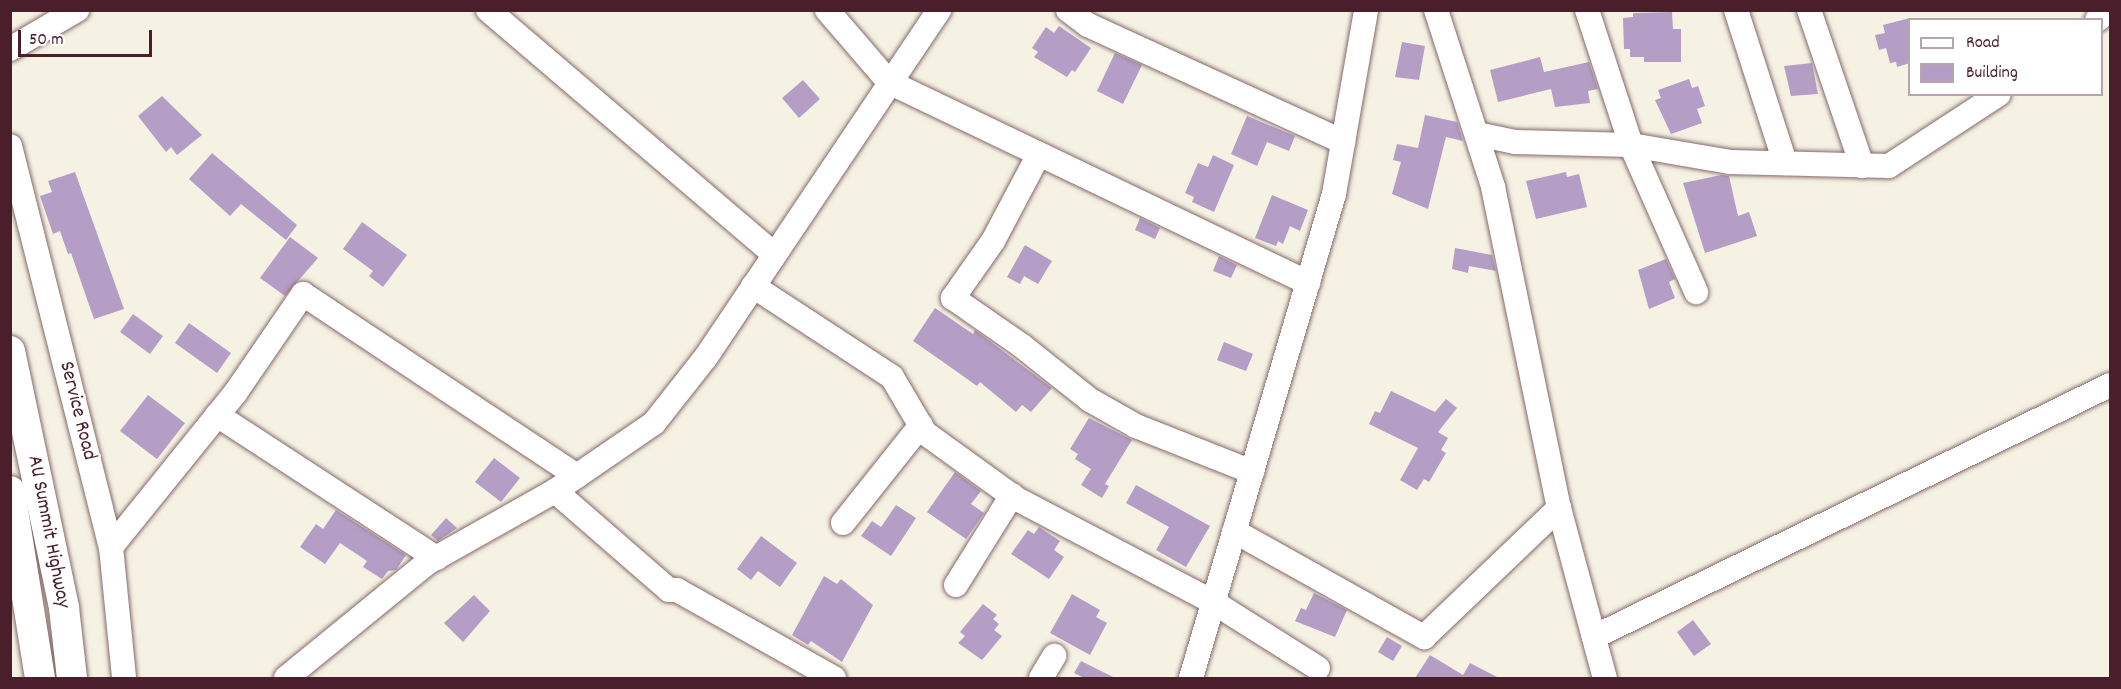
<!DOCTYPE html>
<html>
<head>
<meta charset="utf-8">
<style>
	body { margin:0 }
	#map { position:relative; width:2121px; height:689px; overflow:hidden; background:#f5f2e3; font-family:Dekko,sans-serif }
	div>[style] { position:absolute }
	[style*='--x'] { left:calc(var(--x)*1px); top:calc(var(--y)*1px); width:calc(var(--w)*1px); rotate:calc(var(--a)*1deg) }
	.building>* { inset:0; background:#b49ec6 }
	.roads { filter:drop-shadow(0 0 2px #86696b) drop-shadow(0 0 2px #86696b) }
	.minor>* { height:24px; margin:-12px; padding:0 12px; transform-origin:12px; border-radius:12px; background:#fff }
	.major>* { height:30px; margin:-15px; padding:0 15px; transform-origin:15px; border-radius:15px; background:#fff }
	span { translate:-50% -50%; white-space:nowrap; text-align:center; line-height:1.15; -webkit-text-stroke:4.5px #fff; paint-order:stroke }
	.street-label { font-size:21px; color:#4a1f2b }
	.frame { position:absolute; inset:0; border:12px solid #4a1f2b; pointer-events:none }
	.legend { position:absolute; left:1908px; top:18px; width:195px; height:78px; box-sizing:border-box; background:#fff; border:2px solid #b7a5aa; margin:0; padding:8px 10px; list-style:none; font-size:18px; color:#4a1f2b }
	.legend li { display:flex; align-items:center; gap:12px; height:30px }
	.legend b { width:30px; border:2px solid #b7a5aa }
	.scale { position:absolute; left:18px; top:30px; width:134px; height:27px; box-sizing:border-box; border:3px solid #4a1f2b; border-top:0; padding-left:8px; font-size:18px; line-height:21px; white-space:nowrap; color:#4a1f2b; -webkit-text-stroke:4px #fff; paint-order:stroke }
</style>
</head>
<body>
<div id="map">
	<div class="building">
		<i style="clip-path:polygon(1672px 12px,1673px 29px,1681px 29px,1681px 62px,1644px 62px,1644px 57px,1630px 57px,1630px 49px,1624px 49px,1623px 18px,1633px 17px,1633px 13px)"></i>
		<i style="clip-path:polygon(1910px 18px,1910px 63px,1897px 67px,1896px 62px,1890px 63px,1886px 48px,1879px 50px,1875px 35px,1885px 33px,1883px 25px)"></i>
		<i style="clip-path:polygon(1059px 26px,1091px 48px,1075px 72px,1072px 70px,1067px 77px,1034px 57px,1038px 52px,1032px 48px,1046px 27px,1054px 33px)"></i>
		<i style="clip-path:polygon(1402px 42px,1425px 46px,1419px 80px,1395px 77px)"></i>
		<i style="clip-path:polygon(1115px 53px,1142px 65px,1123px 104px,1097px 91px)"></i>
		<i style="clip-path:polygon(1540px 57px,1544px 72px,1589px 62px,1598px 89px,1588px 91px,1590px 103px,1555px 107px,1551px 89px,1498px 102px,1490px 70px)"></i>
		<i style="clip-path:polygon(1812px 63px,1818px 94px,1791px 96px,1784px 66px)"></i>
		<i style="clip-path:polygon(1689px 79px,1692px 88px,1698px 86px,1705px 106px,1697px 109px,1702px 123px,1671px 134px,1655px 100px,1661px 98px,1658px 90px)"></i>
		<i style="clip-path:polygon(803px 80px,820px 99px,799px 118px,782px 98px)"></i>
		<i style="clip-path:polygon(162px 96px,202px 135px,177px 155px,171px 147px,166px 152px,138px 116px)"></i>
		<i style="clip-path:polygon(1425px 115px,1457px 122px,1463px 141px,1446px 137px,1428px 209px,1392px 194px,1401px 162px,1393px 160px,1397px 144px,1418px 148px)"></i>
		<i style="clip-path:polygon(1247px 116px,1295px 136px,1289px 151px,1267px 142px,1257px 166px,1231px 154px)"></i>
		<i style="clip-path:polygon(212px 153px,297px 225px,286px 240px,241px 204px,230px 216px,189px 179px)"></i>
		<i style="clip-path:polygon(1213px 155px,1234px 165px,1214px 212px,1192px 202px,1194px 197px,1185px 193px,1198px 163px,1208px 167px)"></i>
		<i style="clip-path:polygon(75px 172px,124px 309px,94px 319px,71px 253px,68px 254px,60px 231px,53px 234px,40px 196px,52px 192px,48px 181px)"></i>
		<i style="clip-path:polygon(1566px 172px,1567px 177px,1579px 174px,1587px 207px,1536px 219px,1526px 181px)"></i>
		<i style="clip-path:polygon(1721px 175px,1729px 176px,1738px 216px,1749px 212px,1757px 236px,1705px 253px,1683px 183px)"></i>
		<i style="clip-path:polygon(1272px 195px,1308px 210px,1300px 231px,1290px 226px,1283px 244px,1278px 241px,1276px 246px,1255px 238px)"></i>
		<i style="clip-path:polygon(1140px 218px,1160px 228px,1155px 239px,1135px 230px)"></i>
		<i style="clip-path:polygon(362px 222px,407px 255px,383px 287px,369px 276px,373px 271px,343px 249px)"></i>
		<i style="clip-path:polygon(290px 237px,318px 258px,285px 296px,260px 278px)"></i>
		<i style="clip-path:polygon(1025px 245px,1052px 261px,1038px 284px,1024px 276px,1020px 284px,1007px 277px)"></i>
		<i style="clip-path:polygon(1455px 248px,1492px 255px,1496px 271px,1469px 266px,1468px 273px,1452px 269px)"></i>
		<i style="clip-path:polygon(1219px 256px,1237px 265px,1231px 278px,1213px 271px)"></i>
		<i style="clip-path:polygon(1666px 259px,1675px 279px,1669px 282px,1675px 298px,1649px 309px,1638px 270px)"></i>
		<i style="clip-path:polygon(935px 308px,973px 334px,975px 330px,1052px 388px,1031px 412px,1022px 405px,1016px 412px,980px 382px,977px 386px,956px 371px,913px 341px)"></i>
		<i style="clip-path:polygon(133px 314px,163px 336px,150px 354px,120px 332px)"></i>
		<i style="clip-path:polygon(189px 323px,231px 353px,217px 373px,175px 343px)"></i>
		<i style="clip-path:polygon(1224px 342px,1253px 354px,1246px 371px,1217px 360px)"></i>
		<i style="clip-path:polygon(1391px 391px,1435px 412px,1446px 399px,1457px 408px,1438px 432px,1448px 438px,1441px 450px,1446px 453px,1429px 482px,1424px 479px,1417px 490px,1400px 480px,1418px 448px,1369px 424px,1375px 411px,1380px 413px)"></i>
		<i style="clip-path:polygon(148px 395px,185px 423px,157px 459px,120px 431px)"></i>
		<i style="clip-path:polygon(1089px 418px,1132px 440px,1105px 484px,1109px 486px,1102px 498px,1081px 485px,1091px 469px,1075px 459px,1078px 454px,1070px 449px)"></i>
		<i style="clip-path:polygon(494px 458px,520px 478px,501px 502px,475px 482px)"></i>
		<i style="clip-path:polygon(955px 472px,981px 491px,971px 504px,984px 513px,966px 539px,927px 512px)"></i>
		<i style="clip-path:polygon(1136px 485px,1210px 526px,1186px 567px,1156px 550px,1169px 527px,1126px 503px)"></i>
		<i style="clip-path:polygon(896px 505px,916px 518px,891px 556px,861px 536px,872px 521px,881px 527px)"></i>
		<i style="clip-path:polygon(336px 510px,406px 555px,396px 570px,388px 571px,382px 579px,363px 567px,367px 561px,340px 543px,325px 564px,300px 547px,316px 524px,323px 529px)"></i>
		<i style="clip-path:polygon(446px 518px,457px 528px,438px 541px,431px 535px)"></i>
		<i style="clip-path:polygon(1039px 527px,1060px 541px,1054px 550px,1064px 557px,1049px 579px,1011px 554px,1028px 530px,1034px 534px)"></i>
		<i style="clip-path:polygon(761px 536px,797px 563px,780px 587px,758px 571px,751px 580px,737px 569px)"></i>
		<i style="clip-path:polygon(824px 576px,837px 584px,841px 579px,873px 605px,842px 662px,811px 641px,808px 645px,792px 635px)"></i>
		<i style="clip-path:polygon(1314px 593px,1347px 610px,1335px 637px,1295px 621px,1301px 608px,1306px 610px)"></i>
		<i style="clip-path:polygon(1072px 594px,1100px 610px,1096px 617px,1107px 623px,1090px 655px,1050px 633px)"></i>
		<i style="clip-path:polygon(474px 595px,490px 611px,463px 642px,444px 623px)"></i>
		<i style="clip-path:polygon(983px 604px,997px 615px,993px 619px,999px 624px,994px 630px,1002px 636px,982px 660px,958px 643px,965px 636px,960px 632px)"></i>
		<i style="clip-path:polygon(1693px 620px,1711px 644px,1694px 656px,1677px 632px)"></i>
		<i style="clip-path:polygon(1387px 637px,1402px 646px,1393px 661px,1378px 652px)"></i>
		<i style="clip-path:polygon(1430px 655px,1463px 675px,1470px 663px,1499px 678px,1415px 678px)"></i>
		<i style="clip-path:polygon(1081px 661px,1115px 678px,1084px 678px,1074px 673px)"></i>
	</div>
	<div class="roads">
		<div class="minor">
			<i style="--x:488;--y:10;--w:376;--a:40.5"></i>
			<i style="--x:827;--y:10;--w:95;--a:49.3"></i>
			<i style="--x:889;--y:82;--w:465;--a:25.6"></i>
			<i style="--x:1068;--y:10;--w:25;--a:37"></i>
			<i style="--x:1088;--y:25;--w:281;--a:24.6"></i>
			<i style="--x:1436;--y:10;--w:186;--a:72.1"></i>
			<i style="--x:1493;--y:187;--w:328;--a:78.4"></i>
			<i style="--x:1559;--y:508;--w:176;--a:74.9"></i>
			<i style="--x:1587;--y:10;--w:142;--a:71.9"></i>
			<i style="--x:1631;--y:145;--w:161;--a:66.1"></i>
			<i style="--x:1736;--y:10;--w:161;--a:72.2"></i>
			<i style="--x:1809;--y:10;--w:165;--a:71.2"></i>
			<i style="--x:2097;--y:20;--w:16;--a:-40"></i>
			<i style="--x:10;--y:49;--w:78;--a:-30.2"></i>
			<i style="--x:1477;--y:134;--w:39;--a:12"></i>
			<i style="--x:1515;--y:142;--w:116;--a:1.5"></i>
			<i style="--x:1631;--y:145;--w:100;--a:9.7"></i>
			<i style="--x:1730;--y:162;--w:159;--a:1.4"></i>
			<i style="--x:1889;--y:166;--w:131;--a:-33.2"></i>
			<i style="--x:10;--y:146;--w:414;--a:75.9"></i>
			<i style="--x:111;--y:547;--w:132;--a:84.3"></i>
			<i style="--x:1038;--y:156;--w:96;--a:117.9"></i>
			<i style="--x:993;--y:241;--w:70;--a:125.1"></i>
			<i style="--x:953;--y:298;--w:84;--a:34.8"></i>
			<i style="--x:1022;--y:346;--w:87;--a:38.5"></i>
			<i style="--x:1090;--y:400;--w:53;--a:29.5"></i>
			<i style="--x:1136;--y:426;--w:125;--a:21.6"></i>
			<i style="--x:753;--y:286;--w:166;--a:33.2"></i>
			<i style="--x:892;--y:377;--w:65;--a:59.5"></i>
			<i style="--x:925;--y:433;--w:111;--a:35.8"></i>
			<i style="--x:1015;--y:498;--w:224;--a:27.7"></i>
			<i style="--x:1213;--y:602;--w:124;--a:32.2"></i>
			<i style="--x:217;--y:415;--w:262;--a:33.1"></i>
			<i style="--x:555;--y:491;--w:151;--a:41"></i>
			<i style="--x:669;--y:590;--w:8;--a:0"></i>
			<i style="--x:677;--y:590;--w:180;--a:29.3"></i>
			<i style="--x:843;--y:523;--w:125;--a:-51.5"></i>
			<i style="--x:1234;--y:531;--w:218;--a:29.2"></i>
			<i style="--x:1424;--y:637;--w:187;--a:-43.7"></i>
			<i style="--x:111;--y:547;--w:199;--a:-51.1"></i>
			<i style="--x:236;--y:392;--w:119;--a:-55.6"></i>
			<i style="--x:303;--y:294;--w:329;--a:33.6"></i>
			<i style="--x:956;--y:585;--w:106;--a:-58.1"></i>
			<i style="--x:1594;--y:637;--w:574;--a:-26.03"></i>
			<i style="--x:286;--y:678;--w:182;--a:-39.2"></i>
			<i style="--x:427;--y:563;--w:147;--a:-29.4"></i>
			<i style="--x:555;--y:491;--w:120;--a:-34.5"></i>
			<i style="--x:654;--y:423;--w:84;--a:-51.8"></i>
			<i style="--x:706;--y:357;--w:418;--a:-56.1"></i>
			<i style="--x:1041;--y:678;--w:26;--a:-59"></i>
			<i style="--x:1191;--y:678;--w:505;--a:-73.54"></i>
			<i style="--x:1334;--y:194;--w:187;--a:-80.1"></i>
		</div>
		<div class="major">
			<i style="--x:10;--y:351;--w:263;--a:78.1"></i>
			<i style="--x:64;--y:608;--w:70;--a:83.5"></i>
			<i style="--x:10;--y:491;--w:189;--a:80.9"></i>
		</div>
	</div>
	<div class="street-label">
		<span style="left:77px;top:411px;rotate:76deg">Service Road</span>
		<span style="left:48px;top:532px;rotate:79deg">AU Summit Highway</span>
	</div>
	<div class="frame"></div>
	<ul class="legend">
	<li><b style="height:8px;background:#fff"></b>Road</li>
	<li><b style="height:16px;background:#b49ec6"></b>Building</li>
	</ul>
	<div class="scale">50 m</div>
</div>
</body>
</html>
